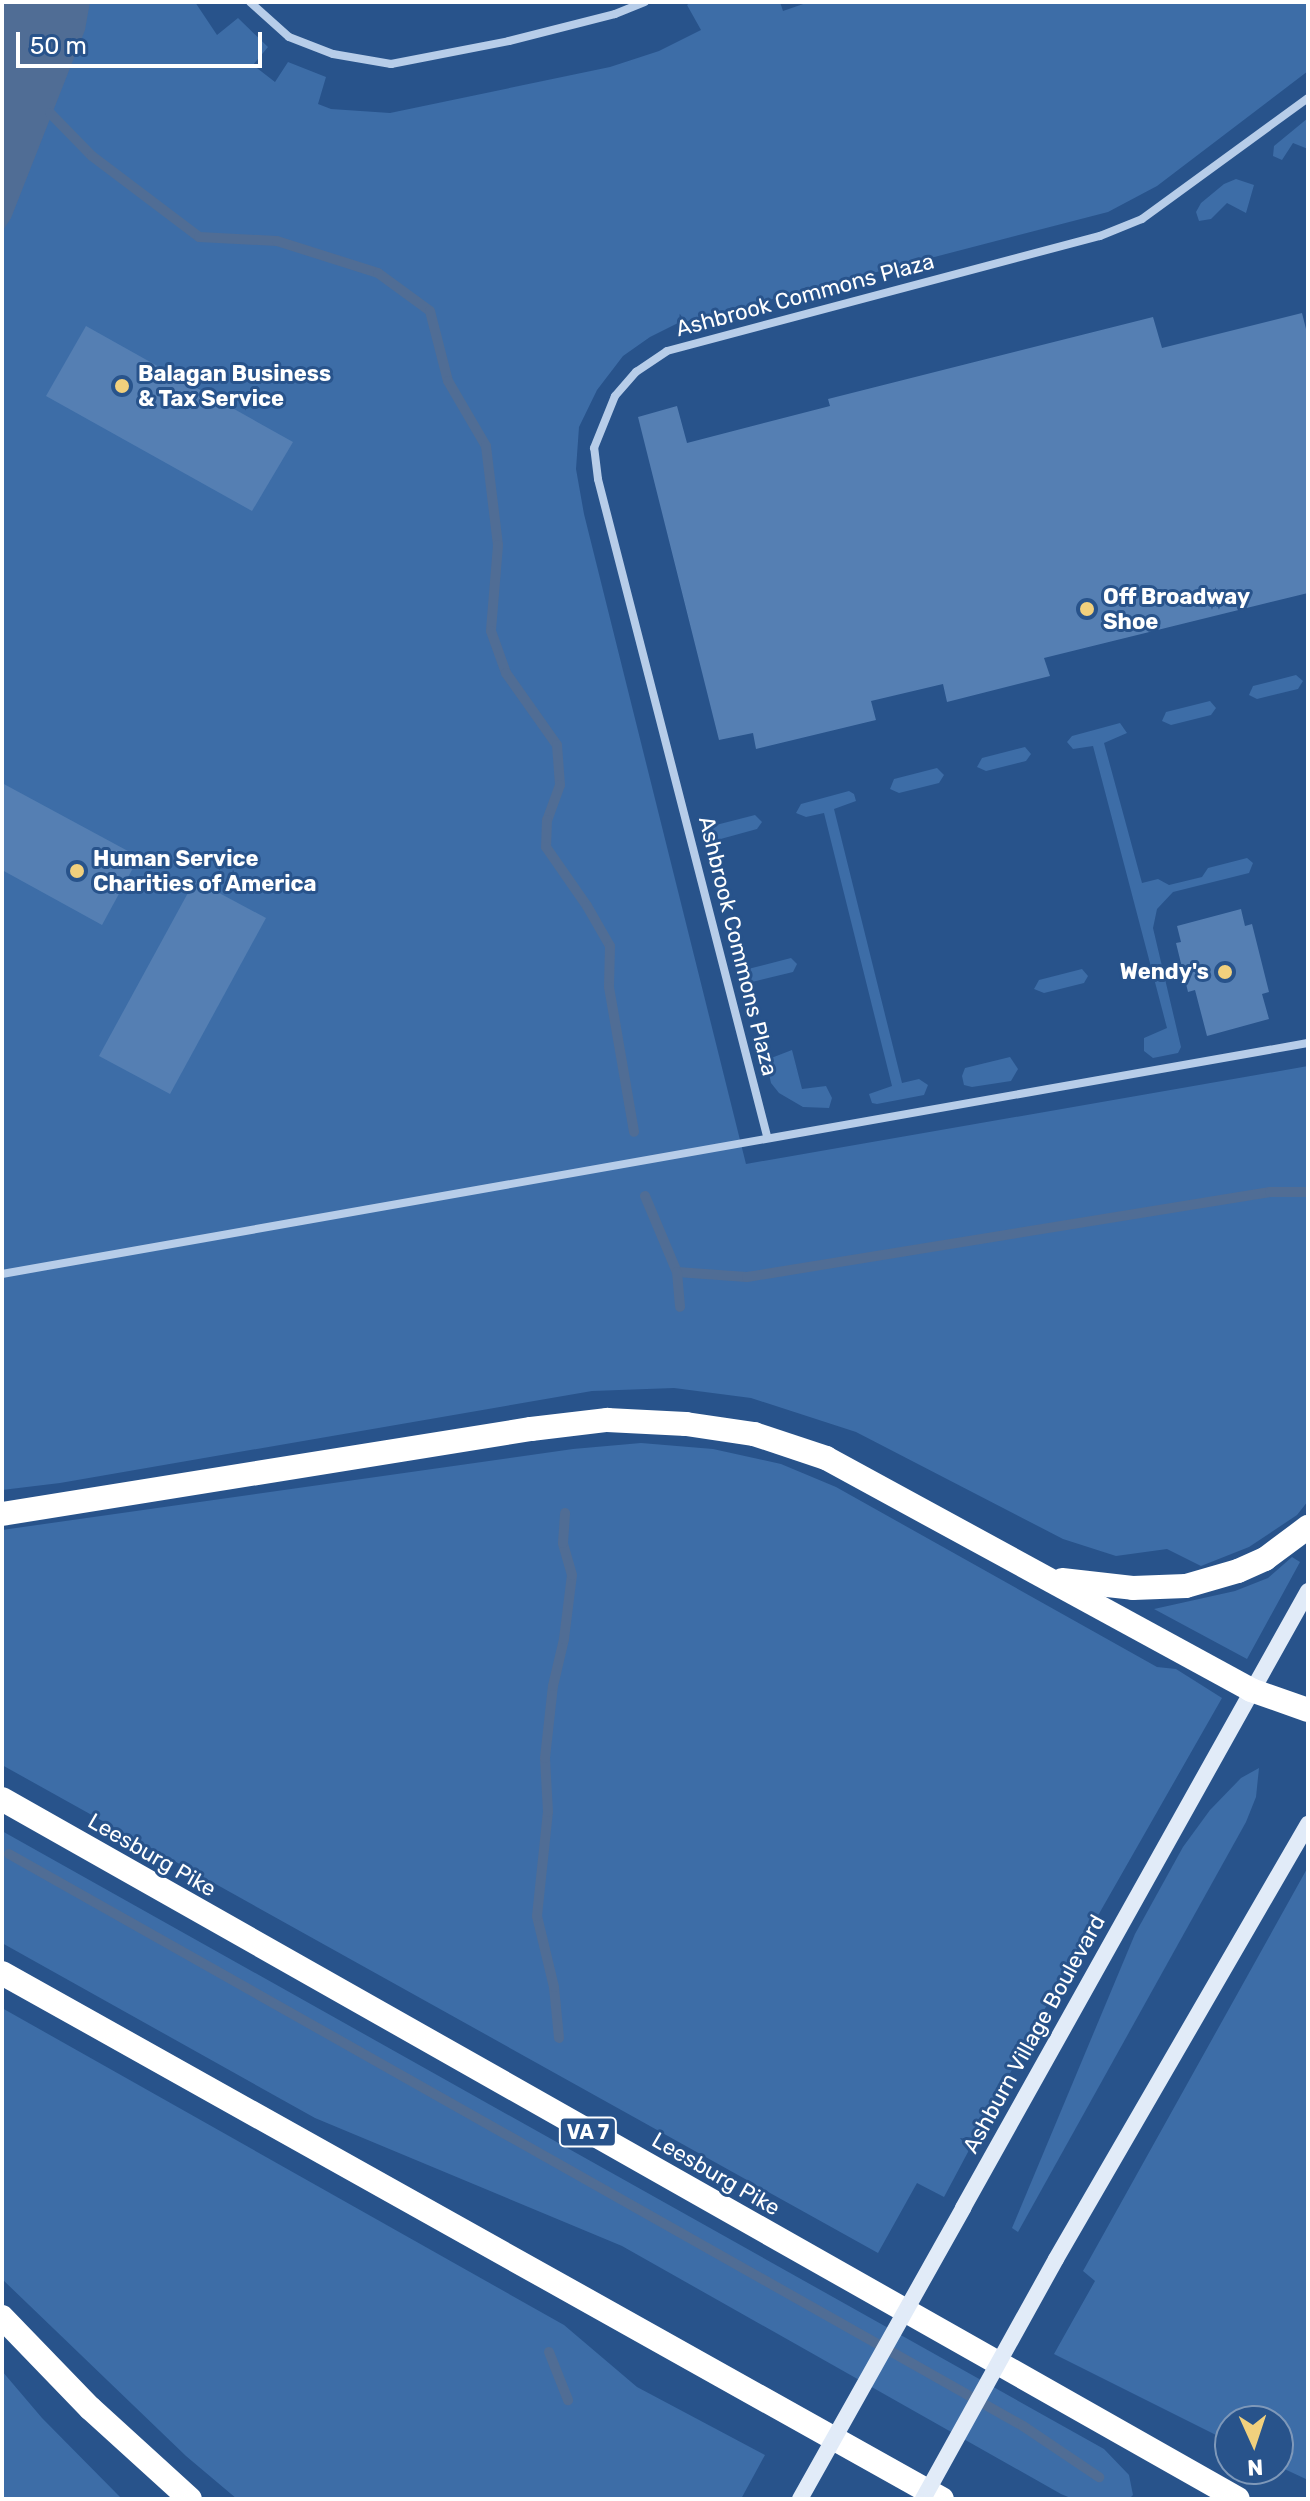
<!DOCTYPE html>
<html>
<head>
<meta charset="utf-8">
<style>
	body { margin:0 }
	#map { position:relative; width:1310px; height:2501px; overflow:hidden; background:#28538b; font-family:Rubik,sans-serif }
	div>[style] { position:absolute }
	[style*='--x'] { left:calc(var(--x)*1px); top:calc(var(--y)*1px); width:calc(var(--w)*1px); rotate:calc(var(--a)*1deg) }
	.green>* { inset:0; background:#3d6da7 }
	.water>* { inset:0; background:#506d95 }
	.stream>* { height:10px; margin:-5px; padding:0 5px; transform-origin:5px; border-radius:5px; background:#506d95 }
	.building>* { inset:0; background:#557fb3 }
	.street>* { height:8px; margin:-4px; padding:0 4px; transform-origin:4px; border-radius:4px; background:#b7cde9 }
	.secondary>* { height:16px; margin:-8px; padding:0 8px; transform-origin:8px; border-radius:8px; background:#e1ebf8 }
	.highway>* { height:24px; margin:-12px; padding:0 12px; transform-origin:12px; border-radius:12px; background:#fff }
	.secondary-bridge>* { height:16px; margin:-8px; padding:0 8px; transform-origin:8px; border-radius:8px; background:#e1ebf8 }
	.dots>* { width:22px; height:22px; translate:-50% -50%; box-sizing:border-box; border:4px solid #28538b; border-radius:50% }
	span { translate:-50% -50%; white-space:nowrap; text-align:center; line-height:1.15; -webkit-text-stroke:6px #28538b; paint-order:stroke }
	.shield-label span { padding:2px 6px; background:#28538b; border:2px solid; border-radius:6px; -webkit-text-stroke-width:0 }
	.shield-label { font-size:20px; color:#fff; font-weight:700 }
	.street-label { font-size:22px; color:#fff }
	.poi-label { font-size:22px; color:#fff; font-weight:700 }
	.left { translate:0 -50%; text-align:left }
	.right { translate:-100% -50%; text-align:right }
	.frame { position:absolute; inset:0; border:4px solid #fff; pointer-events:none }
	.north { position:absolute; left:1214px; top:2405px; width:80px; height:80px; box-sizing:border-box; background:#28538b; border:2px solid #7e98b9; border-radius:50%; rotate:177deg; font-size:22px; font-weight:700; line-height:32px; text-align:center; color:#fff }
	.north::after { content:''; display:block; margin:auto; width:28px; height:36px; background:#f1d07d; clip-path:polygon(50% 0,100% 100%,50% 72%,0 100%) }
	.scale { position:absolute; left:16px; top:32px; width:246px; height:36px; box-sizing:border-box; border:4px solid #fff; border-top:0; padding-left:10px; font-size:24px; line-height:28px; white-space:nowrap; color:#fff; -webkit-text-stroke:6px #28538b; paint-order:stroke }
</style>
</head>
<body>
<div id="map">
	<div class="green">
		<i style="clip-path:polygon(2px 2px,195px 2px,217px 35px,238px 18px,268px 47px,253px 65px,275px 82px,288px 62px,326px 77px,318px 104px,331px 109px,390px 113px,610px 67px,659px 51px,701px 30px,687px 5px,691px 2px,780px 2px,783px 11px,809px 2px,1308px 2px,1308px 71px,1157px 186px,1108px 212px,676px 324px,650px 337px,623px 356px,597px 390px,579px 427px,576px 469px,584px 514px,746px 1164px,1308px 1066px,1308px 1501px,1297px 1515px,1249px 1547px,1201px 1566px,1167px 1549px,1116px 1556px,1063px 1539px,856px 1432px,751px 1398px,674px 1388px,592px 1391px,60px 1483px,2px 1490px)"></i>
		<i style="clip-path:polygon(1308px 118px,1308px 149px,1293px 143px,1282px 160px,1273px 156px,1274px 146px)"></i>
		<i style="clip-path:polygon(1236px 179px,1254px 185px,1246px 213px,1227px 203px,1211px 219px,1199px 221px,1196px 212px,1201px 203px,1224px 184px)"></i>
		<i style="clip-path:polygon(1296px 675px,1303px 681px,1298px 689px,1257px 699px,1249px 695px,1253px 686px)"></i>
		<i style="clip-path:polygon(1210px 701px,1216px 708px,1211px 715px,1171px 725px,1162px 721px,1166px 712px)"></i>
		<i style="clip-path:polygon(1120px 723px,1127px 733px,1104px 743px,1142px 883px,1158px 879px,1169px 885px,1202px 877px,1208px 868px,1247px 858px,1253px 863px,1249px 873px,1173px 892px,1157px 909px,1153px 928px,1181px 1047px,1178px 1053px,1153px 1058px,1144px 1051px,1144px 1038px,1167px 1028px,1093px 746px,1073px 749px,1067px 742px,1072px 736px)"></i>
		<i style="clip-path:polygon(1025px 747px,1031px 754px,1026px 761px,986px 771px,977px 767px,982px 758px)"></i>
		<i style="clip-path:polygon(937px 768px,944px 775px,939px 783px,899px 793px,890px 789px,894px 779px)"></i>
		<i style="clip-path:polygon(849px 791px,854px 794px,856px 801px,834px 809px,902px 1083px,919px 1079px,928px 1085px,924px 1095px,877px 1104px,872px 1103px,869px 1094px,892px 1086px,824px 813px,806px 817px,796px 813px,801px 804px)"></i>
		<i style="clip-path:polygon(755px 815px,762px 822px,757px 829px,717px 840px,708px 835px,712px 826px)"></i>
		<i style="clip-path:polygon(791px 958px,797px 964px,793px 972px,752px 982px,743px 978px,748px 969px)"></i>
		<i style="clip-path:polygon(1082px 969px,1088px 976px,1084px 983px,1044px 993px,1034px 989px,1039px 980px)"></i>
		<i style="clip-path:polygon(792px 1050px,802px 1089px,826px 1086px,832px 1098px,829px 1108px,803px 1107px,779px 1093px,771px 1083px,766px 1060px)"></i>
		<i style="clip-path:polygon(1010px 1057px,1018px 1069px,1011px 1081px,972px 1087px,964px 1085px,962px 1076px,965px 1068px)"></i>
		<i style="clip-path:polygon(641px 1443px,713px 1449px,781px 1464px,836px 1487px,1157px 1667px,1176px 1669px,1222px 1698px,1039px 2019px,944px 2197px,917px 2183px,878px 2253px,2px 1765px,2px 1530px,573px 1449px)"></i>
		<i style="clip-path:polygon(1292px 1557px,1300px 1562px,1247px 1659px,1154px 1609px,1235px 1591px,1268px 1578px)"></i>
		<i style="clip-path:polygon(1259px 1768px,1256px 1797px,1246px 1822px,1018px 2232px,1012px 2228px,1135px 1934px,1183px 1847px,1210px 1810px,1241px 1778px)"></i>
		<i style="clip-path:polygon(2px 1831px,1104px 2449px,1129px 2475px,1133px 2495px,1129px 2499px,1073px 2499px,1061px 2494px,622px 2246px,315px 2118px,2px 1943px)"></i>
		<i style="clip-path:polygon(1308px 1867px,1308px 2480px,1278px 2466px,1278px 2421px,1230px 2421px,1230px 2442px,1054px 2354px,1095px 2281px,1083px 2271px)"></i>
		<i style="clip-path:polygon(2px 2008px,564px 2325px,637px 2387px,765px 2455px,741px 2499px,237px 2499px,186px 2456px,2px 2279px)"></i>
		<i style="clip-path:polygon(2px 2371px,42px 2418px,122px 2499px,2px 2499px)"></i>
	</div>
	<div class="water">
		<i style="clip-path:polygon(2px 2px,90px 2px,85px 30px,11px 218px,2px 232px)"></i>
	</div>
	<div class="stream">
		<i style="--x:50;--y:113;--w:60;--a:45.7"></i>
		<i style="--x:92;--y:156;--w:134;--a:37.1"></i>
		<i style="--x:199;--y:237;--w:78;--a:2.9"></i>
		<i style="--x:277;--y:241;--w:106;--a:17.6"></i>
		<i style="--x:378;--y:273;--w:64;--a:36.2"></i>
		<i style="--x:430;--y:311;--w:72;--a:75.6"></i>
		<i style="--x:448;--y:381;--w:75;--a:59.7"></i>
		<i style="--x:486;--y:446;--w:100;--a:83.1"></i>
		<i style="--x:498;--y:545;--w:86;--a:94.7"></i>
		<i style="--x:491;--y:631;--w:45;--a:70.3"></i>
		<i style="--x:506;--y:673;--w:88;--a:54.7"></i>
		<i style="--x:557;--y:745;--w:40;--a:85.7"></i>
		<i style="--x:560;--y:785;--w:37;--a:110"></i>
		<i style="--x:547;--y:820;--w:27;--a:92"></i>
		<i style="--x:546;--y:847;--w:72;--a:55.2"></i>
		<i style="--x:587;--y:906;--w:46;--a:60.1"></i>
		<i style="--x:610;--y:946;--w:41;--a:91.4"></i>
		<i style="--x:609;--y:987;--w:147;--a:80.2"></i>
		<i style="--x:645;--y:1196;--w:82;--a:67.2"></i>
		<i style="--x:677;--y:1272;--w:70;--a:4.1"></i>
		<i style="--x:747;--y:1277;--w:530;--a:-9.23"></i>
		<i style="--x:1270;--y:1192;--w:38;--a:0"></i>
		<i style="--x:677;--y:1272;--w:35;--a:85"></i>
		<i style="--x:9;--y:1854;--w:1164;--a:29.43"></i>
		<i style="--x:1023;--y:2426;--w:92;--a:33.9"></i>
		<i style="--x:559;--y:2038;--w:51;--a:-95.6"></i>
		<i style="--x:554;--y:1987;--w:73;--a:-103.5"></i>
		<i style="--x:537;--y:1916;--w:105;--a:-84"></i>
		<i style="--x:548;--y:1812;--w:54;--a:-93.2"></i>
		<i style="--x:545;--y:1758;--w:72;--a:-83.7"></i>
		<i style="--x:553;--y:1686;--w:48;--a:-76.8"></i>
		<i style="--x:564;--y:1639;--w:64;--a:-82.9"></i>
		<i style="--x:572;--y:1575;--w:33;--a:-106"></i>
		<i style="--x:563;--y:1543;--w:30;--a:-86"></i>
		<i style="--x:549;--y:2352;--w:52;--a:68.4"></i>
	</div>
	<div class="building">
		<i style="clip-path:polygon(1302px 313px,1308px 337px,1308px 593px,1044px 658px,1050px 676px,947px 702px,943px 684px,871px 701px,876px 720px,756px 749px,753px 733px,719px 740px,638px 417px,677px 406px,687px 443px,830px 406px,828px 399px,1153px 317px,1162px 348px)"></i>
		<i style="clip-path:polygon(86px 326px,293px 442px,252px 511px,46px 396px)"></i>
		<i style="clip-path:polygon(2px 783px,139px 857px,102px 925px,2px 870px)"></i>
		<i style="clip-path:polygon(195px 880px,266px 918px,170px 1094px,99px 1056px)"></i>
		<i style="clip-path:polygon(1241px 909px,1245px 926px,1252px 924px,1269px 992px,1262px 994px,1269px 1019px,1207px 1036px,1195px 990px,1188px 992px,1176px 943px,1181px 942px,1177px 926px)"></i>
	</div>
	<div class="street">
		<i style="--x:250;--y:2;--w:52;--a:41.9"></i>
		<i style="--x:289;--y:37;--w:47;--a:21.1"></i>
		<i style="--x:333;--y:54;--w:59;--a:9.8"></i>
		<i style="--x:391;--y:64;--w:120;--a:-11"></i>
		<i style="--x:509;--y:41;--w:109;--a:-14.3"></i>
		<i style="--x:615;--y:14;--w:32;--a:-22"></i>
		<i style="--x:767;--y:1136;--w:678;--a:-104.43"></i>
		<i style="--x:598;--y:479;--w:31;--a:-97"></i>
		<i style="--x:594;--y:448;--w:56;--a:-68"></i>
		<i style="--x:615;--y:396;--w:32;--a:-49"></i>
		<i style="--x:636;--y:372;--w:37;--a:-34"></i>
		<i style="--x:667;--y:351;--w:448;--a:-14.9"></i>
		<i style="--x:1100;--y:236;--w:45;--a:-22"></i>
		<i style="--x:1142;--y:219;--w:205;--a:-36.1"></i>
		<i style="--x:2;--y:1274;--w:1326;--a:-10.03"></i>
	</div>
	<div class="secondary">
		<i style="--x:963;--y:2208;--w:707;--a:-60.79"></i>
		<i style="--x:1056;--y:2259;--w:503;--a:-59.92"></i>
	</div>
	<div class="highway">
		<i style="--x:2;--y:1514;--w:536;--a:-9.13"></i>
		<i style="--x:531;--y:1429;--w:77;--a:-6.8"></i>
		<i style="--x:607;--y:1420;--w:79;--a:2.9"></i>
		<i style="--x:686;--y:1424;--w:69;--a:8.4"></i>
		<i style="--x:754;--y:1434;--w:76;--a:18.4"></i>
		<i style="--x:826;--y:1458;--w:484;--a:28.6"></i>
		<i style="--x:1251;--y:1690;--w:60;--a:19.3"></i>
		<i style="--x:1062;--y:1580;--w:71;--a:6.4"></i>
		<i style="--x:1133;--y:1588;--w:53;--a:-2.2"></i>
		<i style="--x:1186;--y:1586;--w:54;--a:-16.1"></i>
		<i style="--x:1238;--y:1571;--w:30;--a:-24"></i>
		<i style="--x:1265;--y:1559;--w:54;--a:-36.7"></i>
		<i style="--x:2;--y:1799;--w:1420;--a:29.52"></i>
		<i style="--x:2;--y:1973;--w:1077;--a:29.23"></i>
		<i style="--x:2;--y:2317;--w:127;--a:46"></i>
		<i style="--x:90;--y:2408;--w:135;--a:42.3"></i>
	</div>
	<div class="secondary-bridge">
		<i style="--x:800;--y:2499;--w:334;--a:-60.7"></i>
		<i style="--x:923;--y:2499;--w:274;--a:-61"></i>
	</div>
	<div class="dots">
		<i style="left:122px;top:386px;background:#f1d07d"></i>
		<i style="left:1087px;top:609px;background:#f1d07d"></i>
		<i style="left:77px;top:871px;background:#f1d07d"></i>
		<i style="left:1225px;top:972px;background:#f1d07d"></i>
	</div>
	<div class="shield-label">
		<span style="left:588px;top:2132px">VA 7</span>
	</div>
	<div class="street-label">
		<span style="left:805px;top:295px;rotate:-15deg">Ashbrook Commons Plaza</span>
		<span style="left:738px;top:946px;rotate:76deg">Ashbrook Commons Plaza</span>
		<span style="left:152px;top:1855px;rotate:30deg">Leesburg Pike</span>
		<span style="left:1034px;top:2034px;rotate:-61deg">Ashburn Village Boulevard</span>
		<span style="left:716px;top:2174px;rotate:30deg">Leesburg Pike</span>
	</div>
	<div class="poi-label">
		<span class="left" style="left:138px;top:386px">Balagan Business<br>&amp; Tax Service</span>
		<span class="left" style="left:1103px;top:609px">Off Broadway<br>Shoe</span>
		<span class="left" style="left:93px;top:871px">Human Service<br>Charities of America</span>
		<span class="right" style="left:1209px;top:972px">Wendy's</span>
	</div>
	<div class="frame"></div>
	<div class="north">N</div>
	<div class="scale">50 m</div>
</div>
</body>
</html>
